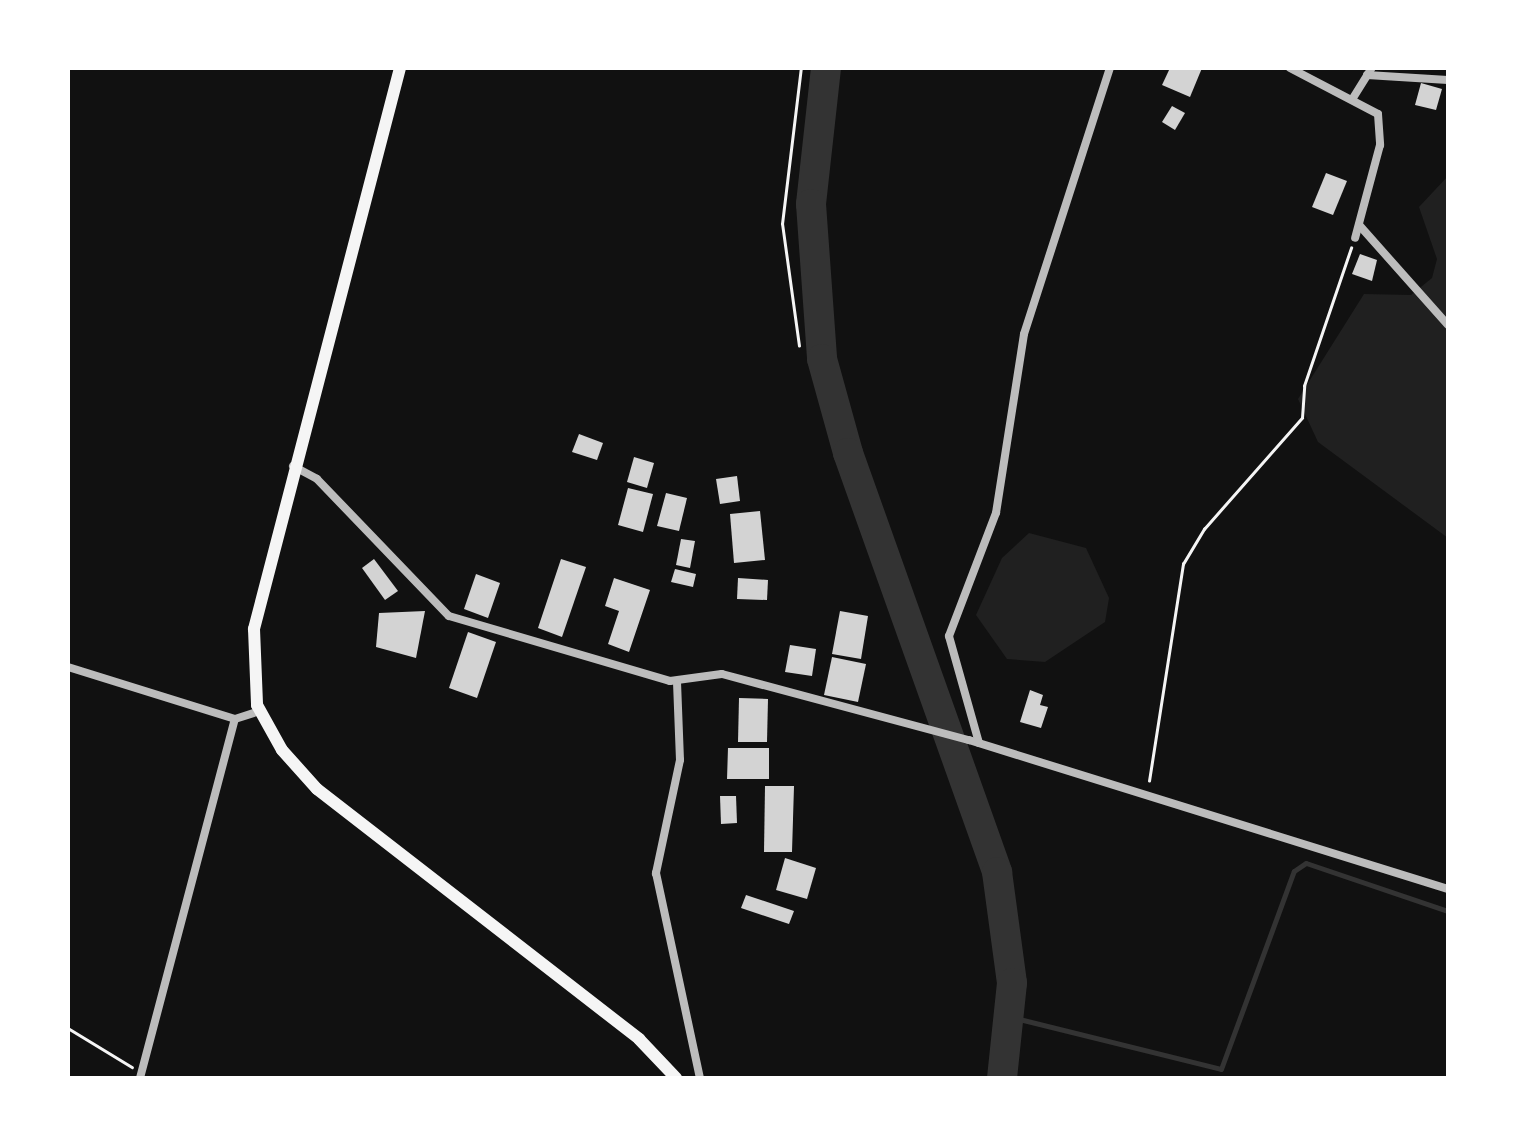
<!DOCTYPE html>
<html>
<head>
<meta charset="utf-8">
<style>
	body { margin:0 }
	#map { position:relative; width:1516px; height:1146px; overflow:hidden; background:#111; font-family:Rubik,sans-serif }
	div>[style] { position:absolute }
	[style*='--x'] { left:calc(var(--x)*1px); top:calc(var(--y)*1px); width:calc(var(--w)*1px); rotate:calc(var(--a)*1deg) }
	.green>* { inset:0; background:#202020 }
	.stream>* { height:5px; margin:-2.5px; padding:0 2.5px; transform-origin:2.5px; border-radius:2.5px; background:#333 }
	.river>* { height:30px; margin:-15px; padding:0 15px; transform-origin:15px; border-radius:15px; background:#333 }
	.building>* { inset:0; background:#d3d3d3 }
	.path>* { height:2.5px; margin:-1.25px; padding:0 1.25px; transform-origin:1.25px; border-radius:1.25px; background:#f5f5f5 }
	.minor>* { height:8px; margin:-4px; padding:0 4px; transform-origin:4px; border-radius:4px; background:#bcbcbc }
	.primary>* { height:12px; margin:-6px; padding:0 6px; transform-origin:6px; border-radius:6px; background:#f5f5f5 }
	span { translate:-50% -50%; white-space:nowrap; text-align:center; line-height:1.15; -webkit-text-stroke:10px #fff; paint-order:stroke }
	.frame { position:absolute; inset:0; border:70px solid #fff; pointer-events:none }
</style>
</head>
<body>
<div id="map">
	<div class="green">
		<i style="clip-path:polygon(1448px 176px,1448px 538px,1318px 442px,1298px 399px,1364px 294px,1411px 295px,1432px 278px,1437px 259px,1419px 207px)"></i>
		<i style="clip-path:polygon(1029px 533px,1086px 548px,1109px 598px,1105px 622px,1045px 662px,1007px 659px,976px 615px,1002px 558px)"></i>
	</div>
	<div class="stream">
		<i style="--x:1011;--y:1017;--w:216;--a:13.9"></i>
		<i style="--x:1221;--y:1069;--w:211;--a:-69.8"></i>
		<i style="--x:1294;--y:871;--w:14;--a:-34"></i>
		<i style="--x:1306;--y:863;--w:150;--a:18.7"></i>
	</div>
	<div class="river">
		<i style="--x:826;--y:68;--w:137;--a:96.3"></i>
		<i style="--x:811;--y:204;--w:155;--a:85.9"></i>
		<i style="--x:822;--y:359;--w:98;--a:74.5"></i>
		<i style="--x:848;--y:453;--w:445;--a:70.4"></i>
		<i style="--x:997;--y:872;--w:112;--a:82.3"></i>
		<i style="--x:1012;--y:983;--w:96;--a:96"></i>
	</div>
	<div class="building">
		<i style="clip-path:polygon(1170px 68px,1202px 68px,1190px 97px,1162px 85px)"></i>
		<i style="clip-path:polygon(1421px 83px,1442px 89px,1436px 110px,1415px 105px)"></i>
		<i style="clip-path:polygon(1172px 106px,1185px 113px,1175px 130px,1162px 122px)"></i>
		<i style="clip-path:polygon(1326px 173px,1347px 181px,1333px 215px,1312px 207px)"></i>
		<i style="clip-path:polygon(1360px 254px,1377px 260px,1372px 281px,1352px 274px)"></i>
		<i style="clip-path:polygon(579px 434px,603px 443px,597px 460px,572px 452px)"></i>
		<i style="clip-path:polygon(634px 457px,654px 463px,647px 488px,627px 482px)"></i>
		<i style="clip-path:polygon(737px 476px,740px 501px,720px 504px,716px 479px)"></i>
		<i style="clip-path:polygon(628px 488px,653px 494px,643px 532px,618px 525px)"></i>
		<i style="clip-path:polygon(666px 493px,687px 498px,679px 531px,657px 526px)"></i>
		<i style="clip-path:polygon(760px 511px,765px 560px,734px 563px,730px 514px)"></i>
		<i style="clip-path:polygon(681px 539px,695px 541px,690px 568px,676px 565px)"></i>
		<i style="clip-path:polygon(374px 559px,398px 591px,385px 600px,362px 568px)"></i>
		<i style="clip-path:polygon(561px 559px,586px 567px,562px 637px,538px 628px)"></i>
		<i style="clip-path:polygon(675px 569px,696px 574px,693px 587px,671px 582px)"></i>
		<i style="clip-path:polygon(476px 574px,500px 583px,488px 618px,464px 609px)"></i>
		<i style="clip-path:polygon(614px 578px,650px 590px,629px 652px,608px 644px,619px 611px,605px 606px)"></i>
		<i style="clip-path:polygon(738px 578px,768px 580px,767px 600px,737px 599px)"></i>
		<i style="clip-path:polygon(425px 611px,416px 658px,376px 647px,379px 613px)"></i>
		<i style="clip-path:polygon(840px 611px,868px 616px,861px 659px,832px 654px)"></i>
		<i style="clip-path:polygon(468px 632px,496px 642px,477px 698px,449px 688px)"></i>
		<i style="clip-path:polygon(790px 645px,816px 649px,812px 676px,785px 672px)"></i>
		<i style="clip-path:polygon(832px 657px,866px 664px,858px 702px,824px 695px)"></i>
		<i style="clip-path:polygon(1030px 690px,1043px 695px,1040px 705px,1048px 707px,1041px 728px,1020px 722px)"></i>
		<i style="clip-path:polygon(739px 698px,768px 699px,767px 742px,738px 742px)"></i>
		<i style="clip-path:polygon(728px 748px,769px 748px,769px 779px,727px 779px)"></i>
		<i style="clip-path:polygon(765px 786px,794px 786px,792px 852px,764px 852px)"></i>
		<i style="clip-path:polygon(720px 796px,736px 796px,737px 823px,721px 824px)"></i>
		<i style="clip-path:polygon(785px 858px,816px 868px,807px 899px,776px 890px)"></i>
		<i style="clip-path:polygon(746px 895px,794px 911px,789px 924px,741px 908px)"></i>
	</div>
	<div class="path">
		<i style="--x:799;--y:346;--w:123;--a:-97.9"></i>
		<i style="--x:782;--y:224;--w:157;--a:-83.1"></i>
		<i style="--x:1149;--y:781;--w:220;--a:-81.1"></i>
		<i style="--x:1183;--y:564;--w:41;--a:-59"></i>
		<i style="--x:1204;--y:529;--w:148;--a:-48.6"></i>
		<i style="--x:1302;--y:418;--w:32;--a:-86"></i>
		<i style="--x:1304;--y:386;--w:146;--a:-71.2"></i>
		<i style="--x:68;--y:1028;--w:75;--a:31.4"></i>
	</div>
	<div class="minor">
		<i style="--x:1290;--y:68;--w:99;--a:27.6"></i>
		<i style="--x:1378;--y:114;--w:31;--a:86"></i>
		<i style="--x:1380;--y:145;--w:96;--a:105"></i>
		<i style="--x:1367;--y:75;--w:81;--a:3.5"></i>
		<i style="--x:1353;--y:98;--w:36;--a:-58"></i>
		<i style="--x:1360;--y:226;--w:132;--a:48.4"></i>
		<i style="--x:293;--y:466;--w:27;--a:28"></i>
		<i style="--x:317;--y:479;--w:190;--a:46.1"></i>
		<i style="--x:449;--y:616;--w:230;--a:16.4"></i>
		<i style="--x:670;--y:681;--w:52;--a:-7.7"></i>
		<i style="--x:722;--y:674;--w:256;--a:15"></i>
		<i style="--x:969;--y:740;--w:502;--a:17.28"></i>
		<i style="--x:68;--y:667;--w:175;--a:17.3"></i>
		<i style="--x:235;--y:719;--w:26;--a:-18"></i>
		<i style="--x:677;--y:682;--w:78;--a:87.8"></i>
		<i style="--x:680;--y:760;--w:116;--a:102"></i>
		<i style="--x:656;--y:873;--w:210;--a:77.9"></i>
		<i style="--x:979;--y:743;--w:111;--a:-105.7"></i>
		<i style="--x:949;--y:636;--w:132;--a:-69.1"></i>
		<i style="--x:996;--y:513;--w:181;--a:-81.1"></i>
		<i style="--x:1024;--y:334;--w:280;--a:-72.1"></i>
		<i style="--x:140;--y:1078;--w:371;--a:-75.2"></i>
	</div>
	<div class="primary">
		<i style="--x:400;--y:68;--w:580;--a:104.59"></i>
		<i style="--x:254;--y:629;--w:76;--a:87.7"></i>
		<i style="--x:257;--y:705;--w:51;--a:60.9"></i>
		<i style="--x:282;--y:750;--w:52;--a:48.1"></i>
		<i style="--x:317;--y:789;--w:408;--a:37.8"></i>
		<i style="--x:639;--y:1039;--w:54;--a:46.5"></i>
	</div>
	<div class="frame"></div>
</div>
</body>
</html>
